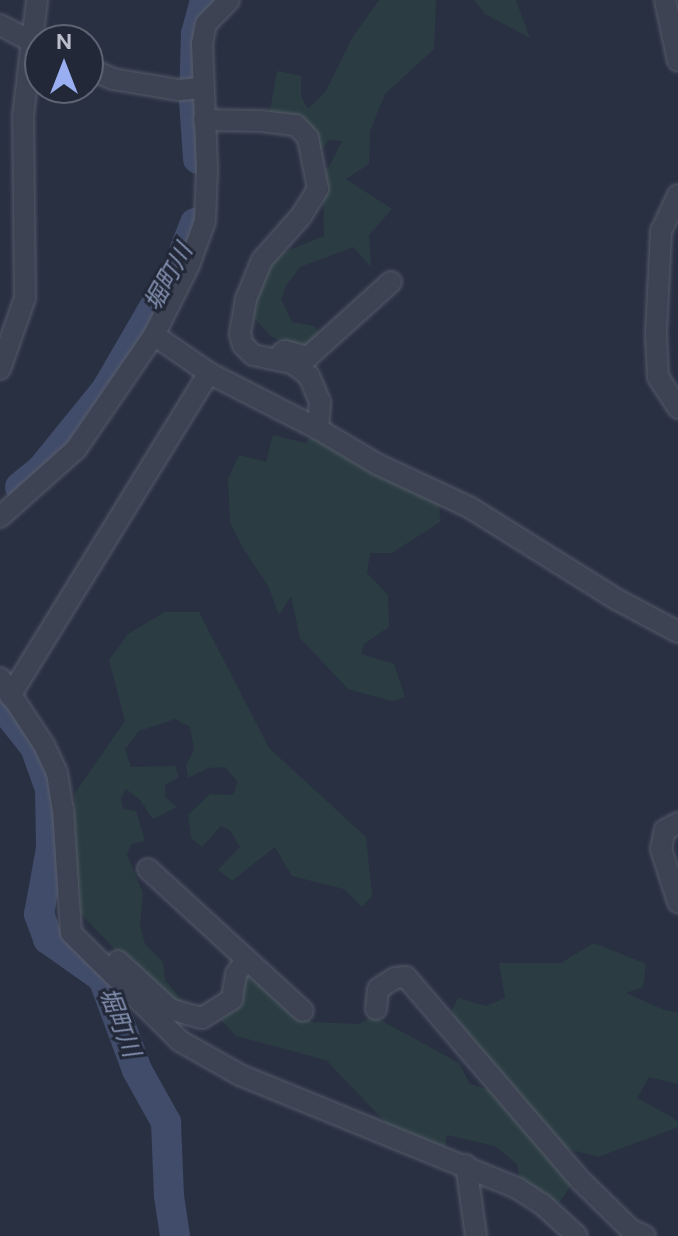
<!DOCTYPE html>
<html>
<head>
<meta charset="utf-8">
<style>
	body { margin:0 }
	#map { position:relative; width:678px; height:1236px; overflow:hidden; background:#293042; font-family:"DM Sans","Noto Sans JP",sans-serif }
	div>[style] { position:absolute }
	[style*='--x'] { left:calc(var(--x)*1px); top:calc(var(--y)*1px); width:calc(var(--w)*1px); rotate:calc(var(--a)*1deg) }
	.green>* { inset:0; background:#2b3d43 }
	.river>* { height:30px; margin:-15px; padding:0 15px; transform-origin:15px; border-radius:15px; background:#404c6a }
	.roads { filter:drop-shadow(0 0 2px #565b69) drop-shadow(0 0 2px #565b69) }
	.minor>* { height:20px; margin:-10px; padding:0 10px; transform-origin:10px; border-radius:10px; background:#3d4352 }
	span { translate:-50% -50%; white-space:nowrap; text-align:center; line-height:1.15; -webkit-text-stroke:6px #222837; paint-order:stroke }
	.water-label { font-size:24px; color:#8491b1; font-style:italic }
	.north { position:absolute; left:24px; top:24px; width:80px; height:80px; box-sizing:border-box; background:#222837; border:2px solid #5f6473; border-radius:50%; rotate:0deg; font-size:22px; font-weight:700; line-height:32px; text-align:center; color:#bbbfcc }
	.north::after { content:''; display:block; margin:auto; width:28px; height:36px; background:#99aff2; clip-path:polygon(50% 0,100% 100%,50% 72%,0 100%) }
</style>
</head>
<body>
<div id="map">
	<div class="green">
		<i style="clip-path:polygon(379px 0,436px 0,434px 49px,385px 94px,370px 131px,369px 164px,346px 179px,392px 209px,369px 235px,371px 267px,353px 247px,300px 267px,286px 286px,281px 299px,292px 322px,314px 326px,322px 336px,302px 349px,272px 337px,254px 318px,254px 295px,275px 256px,324px 236px,323px 178px,342px 141px,329px 140px,316px 156px,312px 135px,269px 117px,277px 71px,301px 76px,301px 96px,308px 109px,326px 91px,352px 38px)"></i>
		<i style="clip-path:polygon(474px 0,516px 0,530px 38px,485px 14px)"></i>
		<i style="clip-path:polygon(273px 435px,305px 443px,312px 436px,439px 497px,440px 522px,392px 553px,370px 553px,367px 573px,388px 595px,389px 627px,364px 644px,361px 654px,394px 664px,405px 697px,392px 701px,348px 689px,300px 638px,291px 596px,279px 615px,268px 586px,243px 548px,230px 522px,228px 479px,239px 455px,266px 462px)"></i>
		<i style="clip-path:polygon(165px 612px,199px 612px,269px 748px,366px 837px,372px 896px,362px 907px,344px 889px,292px 876px,275px 847px,232px 881px,218px 870px,240px 847px,230px 830px,221px 826px,202px 847px,191px 838px,188px 815px,210px 794px,233px 795px,238px 782px,225px 767px,208px 768px,188px 778px,186px 765px,194px 750px,190px 727px,175px 719px,139px 731px,125px 749px,131px 767px,175px 766px,179px 777px,165px 785px,165px 797px,177px 807px,153px 819px,140px 800px,126px 789px,121px 798px,123px 809px,136px 811px,145px 841px,131px 844px,127px 855px,143px 893px,140px 925px,145px 944px,163px 962px,165px 980px,186px 1005px,151px 987px,80px 913px,74px 845px,75px 793px,125px 721px,109px 660px,128px 634px)"></i>
		<i style="clip-path:polygon(594px 943px,646px 964px,643px 987px,626px 993px,664px 1010px,678px 1012px,678px 1084px,649px 1077px,637px 1098px,670px 1116px,678px 1122px,678px 1127px,598px 1157px,560px 1147px,461px 1034px,452px 1010px,458px 998px,486px 1006px,505px 998px,499px 963px,561px 963px)"></i>
		<i style="clip-path:polygon(243px 973px,267px 981px,293px 1011px,312px 1022px,359px 1024px,373px 1016px,459px 1063px,470px 1084px,491px 1090px,573px 1182px,559px 1203px,521px 1183px,517px 1164px,495px 1146px,447px 1135px,444px 1150px,391px 1128px,326px 1060px,236px 1036px,221px 1020px,239px 1000px)"></i>
	</div>
	<div class="river">
		<i style="--x:198;--y:159;--w:59;--a:-93.9"></i>
		<i style="--x:194;--y:100;--w:66;--a:-88.3"></i>
		<i style="--x:196;--y:34;--w:35;--a:-75"></i>
		<i style="--x:20;--y:487;--w:28;--a:-39"></i>
		<i style="--x:42;--y:469;--w:102;--a:-51"></i>
		<i style="--x:106;--y:390;--w:146;--a:-59.9"></i>
		<i style="--x:179;--y:264;--w:44;--a:-68.7"></i>
		<i style="--x:0;--y:703;--w:56;--a:51.5"></i>
		<i style="--x:35;--y:747;--w:45;--a:70.3"></i>
		<i style="--x:50;--y:789;--w:60;--a:89"></i>
		<i style="--x:51;--y:849;--w:66;--a:100.5"></i>
		<i style="--x:39;--y:914;--w:27;--a:70"></i>
		<i style="--x:48;--y:939;--w:67;--a:35.3"></i>
		<i style="--x:103;--y:978;--w:98;--a:69.7"></i>
		<i style="--x:137;--y:1070;--w:60;--a:60.9"></i>
		<i style="--x:166;--y:1122;--w:74;--a:87.7"></i>
		<i style="--x:169;--y:1196;--w:40;--a:81.5"></i>
	</div>
	<div class="roads">
		<div class="minor">
			<i style="--x:665;--y:0;--w:62;--a:78"></i>
			<i style="--x:0;--y:25;--w:45;--a:27.7"></i>
			<i style="--x:88;--y:68;--w:27;--a:24"></i>
			<i style="--x:113;--y:79;--w:67;--a:9.5"></i>
			<i style="--x:179;--y:90;--w:23;--a:-5"></i>
			<i style="--x:204;--y:120;--w:57;--a:1"></i>
			<i style="--x:261;--y:121;--w:35;--a:7"></i>
			<i style="--x:296;--y:125;--w:18;--a:47"></i>
			<i style="--x:308;--y:138;--w:52;--a:78.9"></i>
			<i style="--x:318;--y:189;--w:31;--a:122"></i>
			<i style="--x:302;--y:215;--w:60;--a:131.6"></i>
			<i style="--x:262;--y:260;--w:42;--a:112.3"></i>
			<i style="--x:246;--y:299;--w:36;--a:100"></i>
			<i style="--x:240;--y:334;--w:11;--a:75"></i>
			<i style="--x:243;--y:345;--w:14;--a:45"></i>
			<i style="--x:253;--y:355;--w:40;--a:12"></i>
			<i style="--x:292;--y:363;--w:21;--a:37"></i>
			<i style="--x:309;--y:376;--w:28;--a:67"></i>
			<i style="--x:320;--y:402;--w:27;--a:94"></i>
			<i style="--x:678;--y:195;--w:40;--a:115"></i>
			<i style="--x:661;--y:231;--w:104;--a:92.8"></i>
			<i style="--x:656;--y:335;--w:42;--a:87.3"></i>
			<i style="--x:658;--y:377;--w:37;--a:57"></i>
			<i style="--x:154;--y:335;--w:67;--a:34.6"></i>
			<i style="--x:209;--y:373;--w:123;--a:27.2"></i>
			<i style="--x:318;--y:429;--w:69;--a:30.7"></i>
			<i style="--x:377;--y:464;--w:102;--a:25.1"></i>
			<i style="--x:469;--y:507;--w:173;--a:32"></i>
			<i style="--x:616;--y:599;--w:70;--a:28"></i>
			<i style="--x:281;--y:354;--w:5;--a:-37"></i>
			<i style="--x:285;--y:351;--w:24;--a:15"></i>
			<i style="--x:308;--y:357;--w:112;--a:-42.1"></i>
			<i style="--x:0;--y:369;--w:75;--a:-70.6"></i>
			<i style="--x:25;--y:298;--w:182;--a:-90.6"></i>
			<i style="--x:23;--y:116;--w:117;--a:-83.1"></i>
			<i style="--x:0;--y:517;--w:102;--a:-41.8"></i>
			<i style="--x:76;--y:449;--w:138;--a:-55.6"></i>
			<i style="--x:154;--y:335;--w:78;--a:-63.4"></i>
			<i style="--x:189;--y:265;--w:47;--a:-70"></i>
			<i style="--x:205;--y:221;--w:53;--a:-87.8"></i>
			<i style="--x:207;--y:168;--w:124;--a:-92.3"></i>
			<i style="--x:202;--y:44;--w:20;--a:-79"></i>
			<i style="--x:206;--y:24;--w:33;--a:-46"></i>
			<i style="--x:0;--y:678;--w:80;--a:56.7"></i>
			<i style="--x:44;--y:745;--w:31;--a:65"></i>
			<i style="--x:57;--y:773;--w:36;--a:81"></i>
			<i style="--x:63;--y:809;--w:124;--a:86.3"></i>
			<i style="--x:71;--y:933;--w:153;--a:44.7"></i>
			<i style="--x:180;--y:1041;--w:69;--a:29.5"></i>
			<i style="--x:240;--y:1075;--w:299;--a:22.2"></i>
			<i style="--x:517;--y:1188;--w:30;--a:33"></i>
			<i style="--x:542;--y:1204;--w:47;--a:42.4"></i>
			<i style="--x:10;--y:696;--w:379;--a:-58.4"></i>
			<i style="--x:678;--y:823;--w:15;--a:152"></i>
			<i style="--x:665;--y:830;--w:19;--a:102"></i>
			<i style="--x:661;--y:849;--w:56;--a:72.2"></i>
			<i style="--x:148;--y:869;--w:210;--a:42.5"></i>
			<i style="--x:118;--y:961;--w:71;--a:42.7"></i>
			<i style="--x:170;--y:1009;--w:33;--a:16"></i>
			<i style="--x:202;--y:1018;--w:36;--a:-32"></i>
			<i style="--x:232;--y:999;--w:25;--a:-81"></i>
			<i style="--x:236;--y:974;--w:16;--a:-55"></i>
			<i style="--x:376;--y:1009;--w:20;--a:-84"></i>
			<i style="--x:378;--y:989;--w:20;--a:-33"></i>
			<i style="--x:395;--y:978;--w:11;--a:-5"></i>
			<i style="--x:406;--y:977;--w:269;--a:49.4"></i>
			<i style="--x:581;--y:1181;--w:70;--a:44.4"></i>
			<i style="--x:631;--y:1230;--w:15;--a:23"></i>
			<i style="--x:466;--y:1165;--w:72;--a:82"></i>
		</div>
	</div>
	<div class="water-label">
		<span style="left:168px;top:277px;rotate:-61deg">堀町川</span>
		<span style="left:120px;top:1022px;rotate:69deg">堀町川</span>
	</div>
	<div class="north">N</div>
</div>
</body>
</html>
